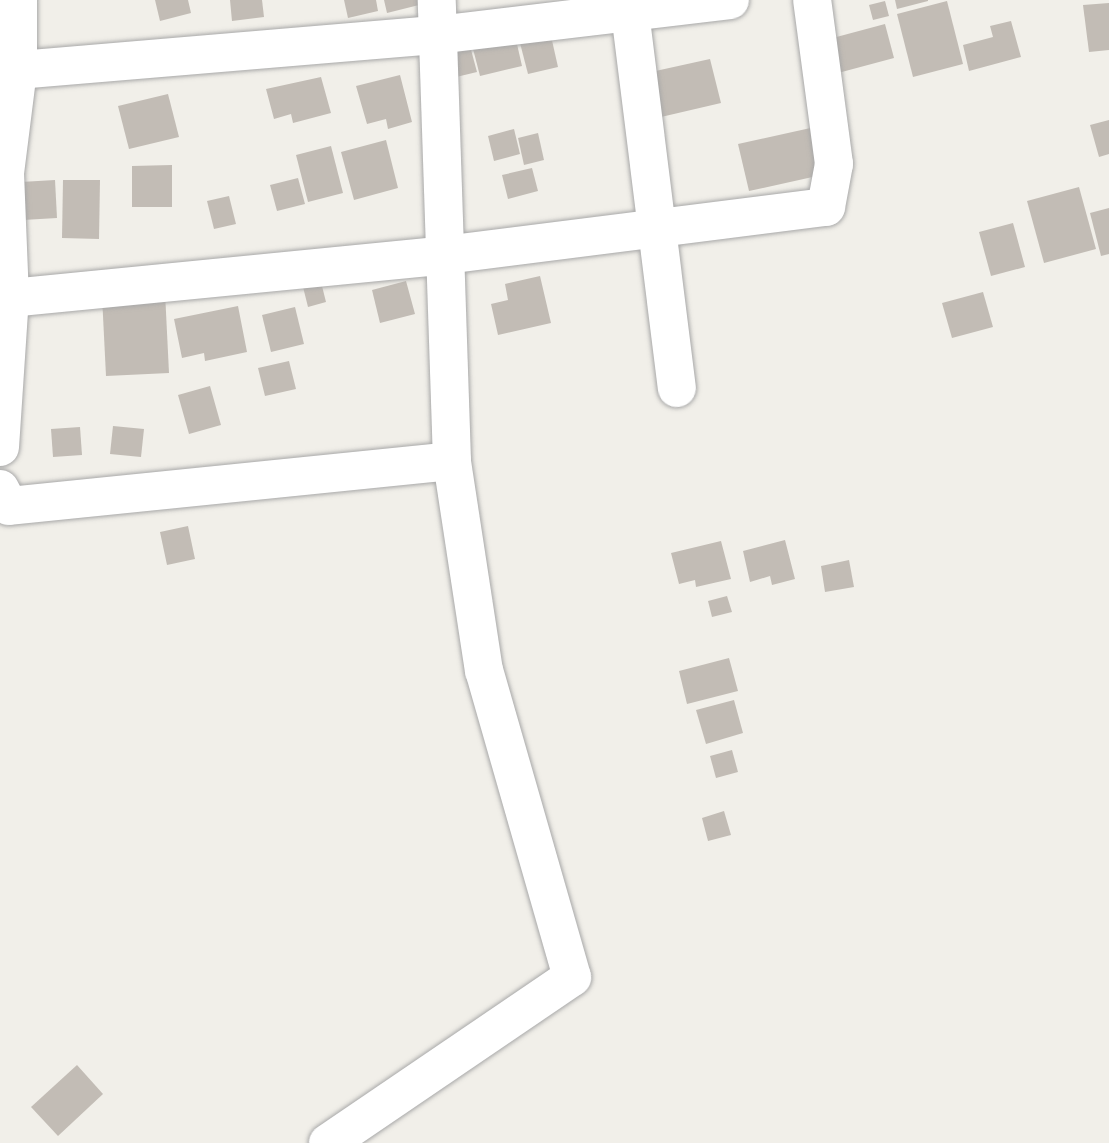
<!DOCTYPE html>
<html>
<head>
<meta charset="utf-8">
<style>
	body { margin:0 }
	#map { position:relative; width:1109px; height:1143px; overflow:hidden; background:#f1efe9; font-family:"PT Sans Narrow",sans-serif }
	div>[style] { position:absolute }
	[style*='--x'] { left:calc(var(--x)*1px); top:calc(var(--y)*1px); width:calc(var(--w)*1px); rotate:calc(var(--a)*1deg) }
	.building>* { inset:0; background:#c2bcb5 }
	.roads { filter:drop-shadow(0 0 2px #a8a8a8) drop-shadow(0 0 2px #a8a8a8) }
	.minor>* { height:38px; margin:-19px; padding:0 19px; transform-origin:19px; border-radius:19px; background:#fff }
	span { translate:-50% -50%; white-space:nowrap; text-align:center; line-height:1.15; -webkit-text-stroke:5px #fff; paint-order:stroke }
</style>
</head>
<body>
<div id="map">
	<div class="building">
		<i style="clip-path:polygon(155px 0,188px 0,191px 13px,160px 21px)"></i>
		<i style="clip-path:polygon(230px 0,262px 0,264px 17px,232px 21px)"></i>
		<i style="clip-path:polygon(344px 0,376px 0,378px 11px,348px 18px)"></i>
		<i style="clip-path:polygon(384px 0,422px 0,423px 4px,387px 13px)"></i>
		<i style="clip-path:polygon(895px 0,928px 0,928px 1px,897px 9px)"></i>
		<i style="clip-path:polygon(885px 1px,889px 16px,873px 20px,869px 5px)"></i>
		<i style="clip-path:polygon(947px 1px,963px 64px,913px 77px,897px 14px)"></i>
		<i style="clip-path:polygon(1109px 3px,1109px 50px,1089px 52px,1083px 5px)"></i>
		<i style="clip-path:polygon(1011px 21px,1021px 57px,969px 71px,963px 45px,993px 37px,990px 26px)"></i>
		<i style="clip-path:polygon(885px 24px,894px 58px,838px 73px,829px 39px)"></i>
		<i style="clip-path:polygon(514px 31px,522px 66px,480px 76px,471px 41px)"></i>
		<i style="clip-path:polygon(551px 36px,558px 67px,528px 74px,520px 43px)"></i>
		<i style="clip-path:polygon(470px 46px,477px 72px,452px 78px,445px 52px)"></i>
		<i style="clip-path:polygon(710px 59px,721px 103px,661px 117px,651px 72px)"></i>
		<i style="clip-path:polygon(400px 75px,412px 122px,388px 129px,386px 119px,367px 124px,356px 86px)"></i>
		<i style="clip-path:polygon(321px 77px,331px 113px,293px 123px,291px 114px,274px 119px,266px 89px)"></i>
		<i style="clip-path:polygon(168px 94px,179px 137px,129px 149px,118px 106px)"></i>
		<i style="clip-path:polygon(1109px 120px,1109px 154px,1099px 157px,1090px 125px)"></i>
		<i style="clip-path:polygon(815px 127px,826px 174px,749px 191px,738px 144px)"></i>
		<i style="clip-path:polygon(514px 129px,520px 154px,494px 161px,488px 136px)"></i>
		<i style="clip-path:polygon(538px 133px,544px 160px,524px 165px,518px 138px)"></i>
		<i style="clip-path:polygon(386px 140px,398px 188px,354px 200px,341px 152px)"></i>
		<i style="clip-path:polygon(331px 146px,343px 193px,308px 202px,296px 155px)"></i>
		<i style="clip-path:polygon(172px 165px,172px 207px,132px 207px,132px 166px)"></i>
		<i style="clip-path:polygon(532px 168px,538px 191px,508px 199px,502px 175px)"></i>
		<i style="clip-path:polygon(298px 178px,305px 204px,277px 211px,270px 185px)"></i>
		<i style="clip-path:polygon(55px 180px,57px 218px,23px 220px,21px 182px)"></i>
		<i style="clip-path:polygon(63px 180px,100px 180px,99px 239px,62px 238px)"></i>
		<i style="clip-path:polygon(1079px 187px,1096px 249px,1044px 263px,1027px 201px)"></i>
		<i style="clip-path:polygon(229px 196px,236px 224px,214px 229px,207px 201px)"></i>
		<i style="clip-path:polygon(1109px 208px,1109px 254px,1101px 256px,1090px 213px)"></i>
		<i style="clip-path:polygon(1013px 223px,1025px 267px,991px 276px,979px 232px)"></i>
		<i style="clip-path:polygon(540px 276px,551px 323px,498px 335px,491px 304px,508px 300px,505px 284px)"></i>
		<i style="clip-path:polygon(320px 278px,326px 302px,308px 307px,302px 283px)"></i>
		<i style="clip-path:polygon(406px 281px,415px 314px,380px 323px,372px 290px)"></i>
		<i style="clip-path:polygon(165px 292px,169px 373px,106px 376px,102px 296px)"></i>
		<i style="clip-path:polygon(983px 292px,993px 327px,952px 338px,942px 303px)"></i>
		<i style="clip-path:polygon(238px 306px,247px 352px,205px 361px,204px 353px,182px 358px,174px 319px)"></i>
		<i style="clip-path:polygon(295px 307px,304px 344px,271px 352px,262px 315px)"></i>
		<i style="clip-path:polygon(289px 361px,296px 389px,265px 396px,258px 368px)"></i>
		<i style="clip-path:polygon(210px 386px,221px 425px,189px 434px,178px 395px)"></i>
		<i style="clip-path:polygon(113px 426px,144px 429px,141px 457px,110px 454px)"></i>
		<i style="clip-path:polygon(80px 427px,82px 455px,53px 457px,51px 429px)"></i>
		<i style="clip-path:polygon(188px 526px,195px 559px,167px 565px,160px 532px)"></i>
		<i style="clip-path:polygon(785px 540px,795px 579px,772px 585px,770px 576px,750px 582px,743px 551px)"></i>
		<i style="clip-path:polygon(721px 541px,731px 579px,696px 587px,695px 580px,679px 584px,671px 553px)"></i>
		<i style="clip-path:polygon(849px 560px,854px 587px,825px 592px,821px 566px)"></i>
		<i style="clip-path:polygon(727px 596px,732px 612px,712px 617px,708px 601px)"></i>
		<i style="clip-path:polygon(729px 658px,738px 691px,687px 704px,679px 671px)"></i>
		<i style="clip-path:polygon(734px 700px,743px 733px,706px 744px,696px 710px)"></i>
		<i style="clip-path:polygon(732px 750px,738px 772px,716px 778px,710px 756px)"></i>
		<i style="clip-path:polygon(724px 811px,731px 835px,708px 841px,702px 818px)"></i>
		<i style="clip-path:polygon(77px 1065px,103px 1094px,58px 1136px,31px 1107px)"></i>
	</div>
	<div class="roads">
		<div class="minor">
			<i style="--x:630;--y:12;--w:379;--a:82.9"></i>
			<i style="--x:18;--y:70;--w:420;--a:-4.8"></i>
			<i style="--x:437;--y:35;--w:295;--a:-6.8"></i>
			<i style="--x:10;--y:298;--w:437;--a:-5.6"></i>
			<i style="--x:445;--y:255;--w:384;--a:-7.2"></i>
			<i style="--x:826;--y:207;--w:44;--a:-79.5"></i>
			<i style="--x:834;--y:164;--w:165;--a:-97.6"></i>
			<i style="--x:0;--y:447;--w:149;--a:-86.2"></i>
			<i style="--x:10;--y:298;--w:125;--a:-92.3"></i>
			<i style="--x:5;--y:173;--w:104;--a:-82.8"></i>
			<i style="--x:18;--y:70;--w:70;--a:-90"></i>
			<i style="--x:0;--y:489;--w:19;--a:62"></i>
			<i style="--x:9;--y:506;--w:445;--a:-5.8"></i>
			<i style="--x:328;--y:1143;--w:295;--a:-34.2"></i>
			<i style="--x:572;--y:977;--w:318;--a:-106"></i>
			<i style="--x:484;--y:671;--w:212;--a:-98.7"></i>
			<i style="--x:452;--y:461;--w:461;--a:-91.9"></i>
		</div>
	</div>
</div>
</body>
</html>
